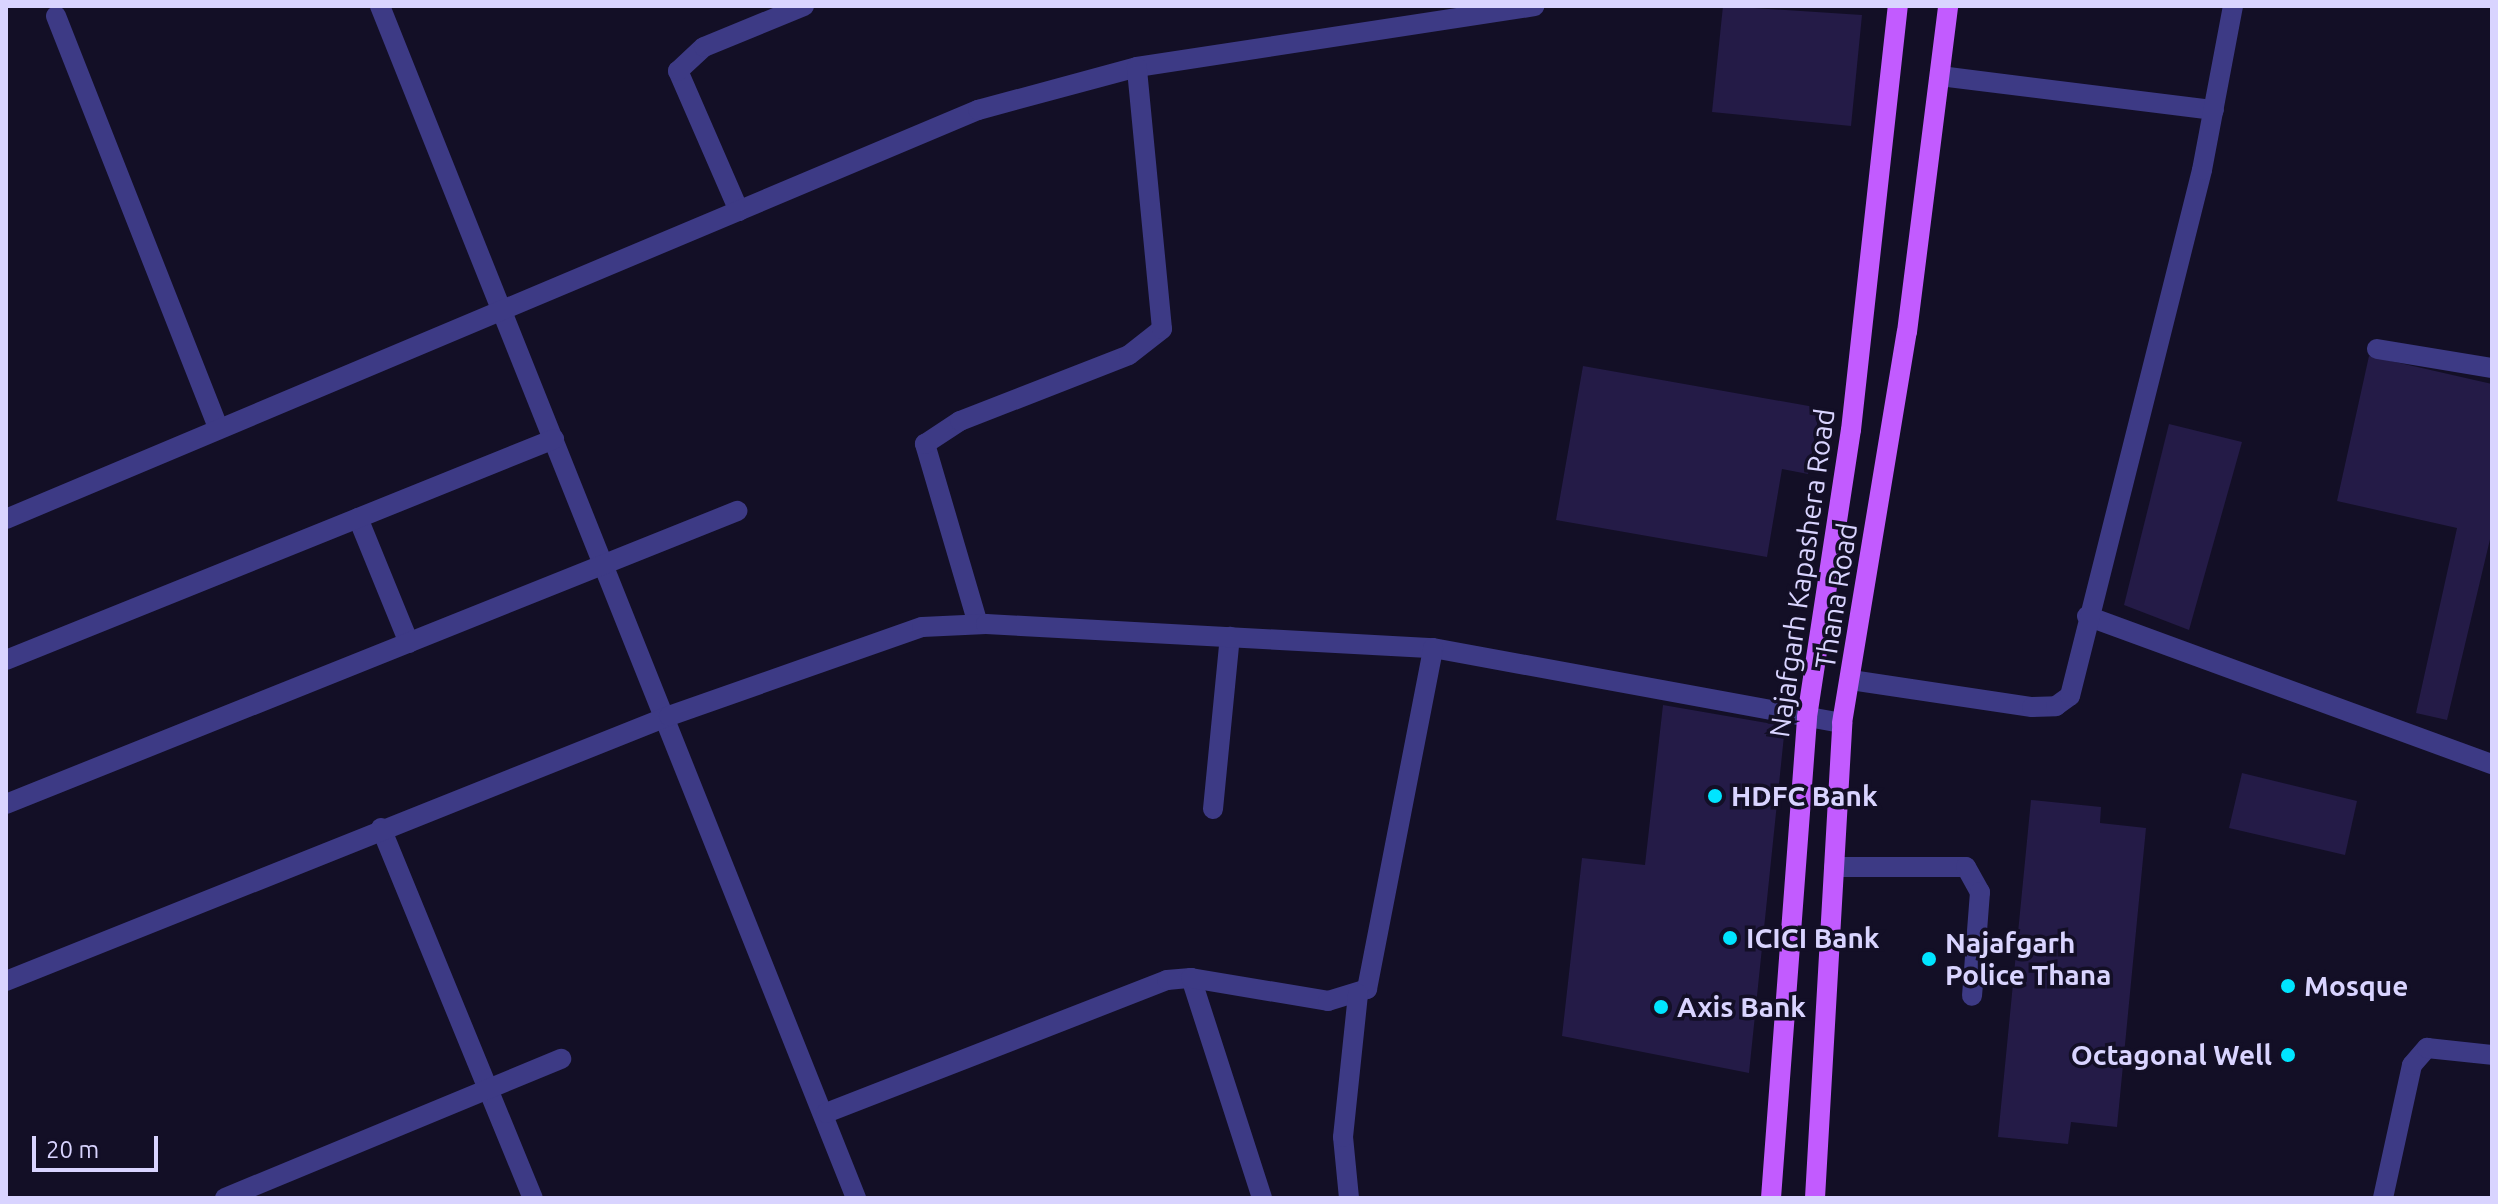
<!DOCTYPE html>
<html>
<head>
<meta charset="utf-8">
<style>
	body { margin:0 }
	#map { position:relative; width:2498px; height:1204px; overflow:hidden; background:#130f26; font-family:Ubuntu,sans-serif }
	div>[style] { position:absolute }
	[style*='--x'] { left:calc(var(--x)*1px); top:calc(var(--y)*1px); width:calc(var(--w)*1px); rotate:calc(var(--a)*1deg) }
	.building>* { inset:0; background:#241b47 }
	.minor>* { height:20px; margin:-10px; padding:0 10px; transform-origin:10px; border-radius:10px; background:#3d3a85 }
	.major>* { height:20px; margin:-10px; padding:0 10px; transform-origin:10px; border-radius:10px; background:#c25bff }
	.dots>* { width:22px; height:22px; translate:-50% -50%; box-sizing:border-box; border:4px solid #130f26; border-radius:50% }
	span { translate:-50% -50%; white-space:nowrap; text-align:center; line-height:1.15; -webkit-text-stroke:7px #130f26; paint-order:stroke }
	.street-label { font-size:28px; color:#d9d4ff }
	.poi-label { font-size:28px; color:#d9d4ff; font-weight:700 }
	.left { translate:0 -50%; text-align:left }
	.right { translate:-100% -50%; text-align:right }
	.frame { position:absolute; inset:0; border:8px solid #d9d4ff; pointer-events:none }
	.scale { position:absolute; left:32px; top:1136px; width:126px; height:36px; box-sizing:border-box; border:4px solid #d9d4ff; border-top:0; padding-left:10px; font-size:24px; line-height:28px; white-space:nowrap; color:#d9d4ff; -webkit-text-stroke:6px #130f26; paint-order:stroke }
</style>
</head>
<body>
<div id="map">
	<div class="building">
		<i style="clip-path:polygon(1723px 6px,1862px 15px,1851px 126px,1712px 112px)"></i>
		<i style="clip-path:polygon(2369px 356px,2492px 384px,2492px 531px,2447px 720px,2416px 713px,2457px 528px,2337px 501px)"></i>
		<i style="clip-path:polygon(1583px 366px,1820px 408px,1808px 474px,1782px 469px,1767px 557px,1556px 520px)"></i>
		<i style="clip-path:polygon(2169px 424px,2242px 442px,2189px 630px,2124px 605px)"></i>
		<i style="clip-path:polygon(1663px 705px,1785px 726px,1749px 1073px,1562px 1036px,1582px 858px,1645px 865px)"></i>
		<i style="clip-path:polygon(2242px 773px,2357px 801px,2345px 855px,2229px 828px)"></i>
		<i style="clip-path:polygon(2031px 800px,2101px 807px,2100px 823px,2146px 828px,2117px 1127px,2071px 1122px,2068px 1144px,1998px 1137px)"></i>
	</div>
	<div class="minor">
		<i style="--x:380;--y:6;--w:1284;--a:68.23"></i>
		<i style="--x:56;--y:16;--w:442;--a:68.5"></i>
		<i style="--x:1940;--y:76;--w:276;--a:7.1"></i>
		<i style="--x:739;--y:211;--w:153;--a:-113.5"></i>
		<i style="--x:678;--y:71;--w:35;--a:-43"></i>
		<i style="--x:704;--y:47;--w:108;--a:-22.3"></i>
		<i style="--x:2377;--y:349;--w:117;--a:9.4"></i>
		<i style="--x:358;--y:518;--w:135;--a:67.8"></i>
		<i style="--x:6;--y:519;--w:1055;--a:-22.82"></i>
		<i style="--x:978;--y:110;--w:165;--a:-15.1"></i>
		<i style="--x:1137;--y:67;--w:402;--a:-8.7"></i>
		<i style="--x:2087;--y:616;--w:431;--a:20.1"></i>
		<i style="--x:978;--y:624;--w:188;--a:-106.4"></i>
		<i style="--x:925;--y:444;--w:42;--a:-33.3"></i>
		<i style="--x:960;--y:421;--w:181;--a:-21.3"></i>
		<i style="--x:1129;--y:355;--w:42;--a:-38.2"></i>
		<i style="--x:1162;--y:329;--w:263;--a:-95.5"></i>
		<i style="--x:6;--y:660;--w:591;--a:-21.96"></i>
		<i style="--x:1851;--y:680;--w:183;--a:8.5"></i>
		<i style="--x:2032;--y:707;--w:24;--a:-2"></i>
		<i style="--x:2056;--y:706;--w:17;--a:-36"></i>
		<i style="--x:2070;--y:696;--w:542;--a:-75.91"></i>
		<i style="--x:2202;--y:170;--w:167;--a:-79.3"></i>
		<i style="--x:6;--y:804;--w:788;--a:-21.84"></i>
		<i style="--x:1213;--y:809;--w:173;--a:-84.4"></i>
		<i style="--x:381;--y:828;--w:400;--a:67.7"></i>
		<i style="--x:1834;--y:867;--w:132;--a:0"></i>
		<i style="--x:1966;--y:867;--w:29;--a:61"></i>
		<i style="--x:1980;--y:892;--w:104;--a:94.4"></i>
		<i style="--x:1191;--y:978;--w:231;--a:72.1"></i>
		<i style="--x:6;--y:981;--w:714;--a:-21.79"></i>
		<i style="--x:669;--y:716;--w:268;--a:-19.4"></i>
		<i style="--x:922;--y:627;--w:64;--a:-2.7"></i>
		<i style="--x:986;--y:624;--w:448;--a:3.1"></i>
		<i style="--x:1433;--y:648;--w:416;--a:10.4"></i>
		<i style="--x:826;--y:1113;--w:366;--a:-21.3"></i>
		<i style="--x:1167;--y:980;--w:24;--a:-5"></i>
		<i style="--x:1191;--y:978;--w:139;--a:9.5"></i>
		<i style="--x:1328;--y:1001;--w:41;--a:-17.1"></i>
		<i style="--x:1367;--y:989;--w:347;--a:-79"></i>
		<i style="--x:225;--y:1198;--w:364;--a:-22.5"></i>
		<i style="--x:1349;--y:1198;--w:61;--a:-95.6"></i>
		<i style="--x:1343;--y:1137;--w:144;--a:-84"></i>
		<i style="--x:2383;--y:1198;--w:136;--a:-77.7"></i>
		<i style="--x:2412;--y:1065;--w:23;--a:-49"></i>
		<i style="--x:2427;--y:1048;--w:65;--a:6.1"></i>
	</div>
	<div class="major">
		<i style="--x:1771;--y:1198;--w:482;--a:-85.7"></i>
		<i style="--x:1807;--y:717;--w:290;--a:-81.3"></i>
		<i style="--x:1851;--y:430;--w:427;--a:-83.7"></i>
		<i style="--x:1815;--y:1198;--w:476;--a:-86.7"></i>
		<i style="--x:1842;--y:723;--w:396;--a:-80.6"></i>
		<i style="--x:1907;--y:332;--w:329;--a:-82.8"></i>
	</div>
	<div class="dots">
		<i style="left:1715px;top:796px;background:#00e5ff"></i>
		<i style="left:1730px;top:938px;background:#00e5ff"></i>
		<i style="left:1929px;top:959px;background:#00e5ff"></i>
		<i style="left:2288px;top:986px;background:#00e5ff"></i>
		<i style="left:1661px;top:1007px;background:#00e5ff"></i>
		<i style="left:2288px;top:1055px;background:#00e5ff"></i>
	</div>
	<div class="street-label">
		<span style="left:1802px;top:573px;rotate:-82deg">Najafgarh Kapashera Road</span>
		<span style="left:1836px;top:596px;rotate:-81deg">Thana Road</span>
	</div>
	<div class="poi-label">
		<span class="left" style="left:1731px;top:796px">HDFC Bank</span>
		<span class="left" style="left:1746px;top:938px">ICICI Bank</span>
		<span class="left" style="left:1945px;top:959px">Najafgarh<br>Police Thana</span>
		<span class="left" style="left:2304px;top:986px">Mosque</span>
		<span class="left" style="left:1677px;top:1007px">Axis Bank</span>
		<span class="right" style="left:2272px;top:1055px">Octagonal Well</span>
	</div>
	<div class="frame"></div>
	<div class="scale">20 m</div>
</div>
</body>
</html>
